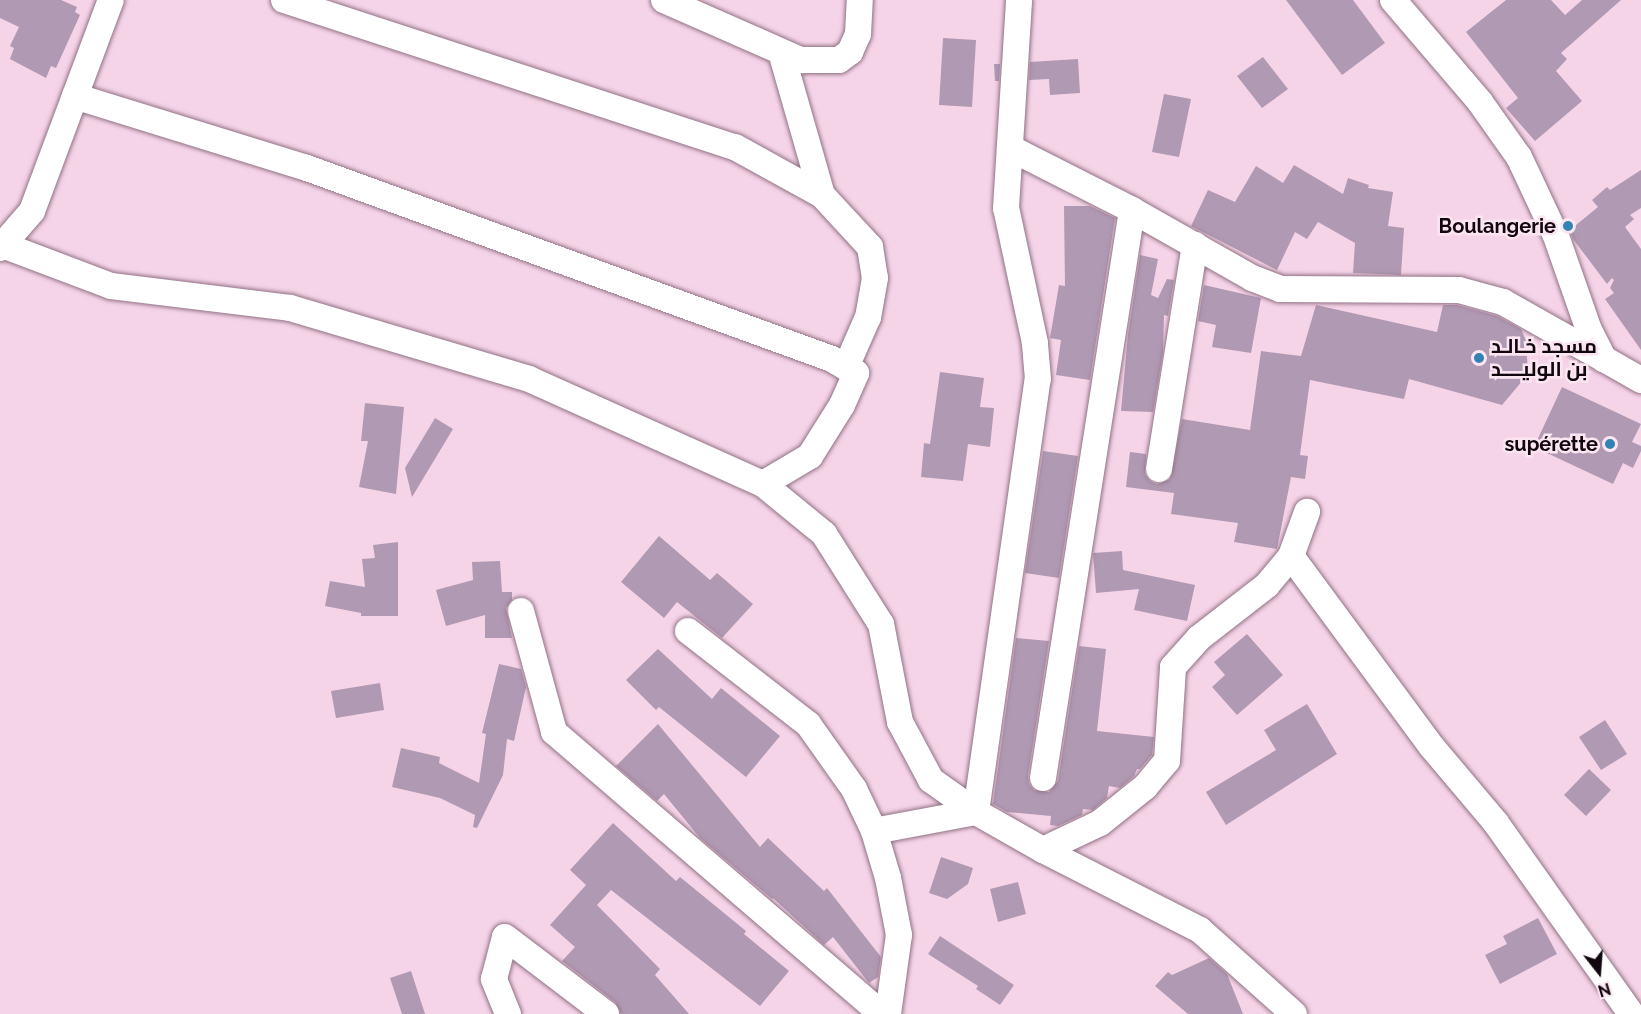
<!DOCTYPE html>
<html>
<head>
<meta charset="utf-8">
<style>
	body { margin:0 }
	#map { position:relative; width:1641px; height:1014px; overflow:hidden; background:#f6d4e8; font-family:Raleway,Cairo,sans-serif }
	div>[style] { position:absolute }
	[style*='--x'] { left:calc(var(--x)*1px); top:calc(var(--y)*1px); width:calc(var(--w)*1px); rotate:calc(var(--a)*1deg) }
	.building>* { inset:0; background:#b099b3 }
	.roads { filter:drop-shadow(0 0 2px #917284) drop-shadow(0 0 2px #917284) }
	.minor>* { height:26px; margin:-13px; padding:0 13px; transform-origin:13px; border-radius:13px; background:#fff }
	.dots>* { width:16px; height:16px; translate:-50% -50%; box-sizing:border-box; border:3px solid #fbe5f1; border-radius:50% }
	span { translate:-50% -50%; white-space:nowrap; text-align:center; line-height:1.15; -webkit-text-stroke:5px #fbe5f1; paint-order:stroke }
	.poi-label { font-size:20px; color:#12070e; font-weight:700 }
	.right { translate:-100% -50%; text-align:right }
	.left { translate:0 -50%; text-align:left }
	.north { position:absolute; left:1569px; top:942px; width:60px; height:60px; -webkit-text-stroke:4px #fbe5f1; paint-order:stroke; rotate:163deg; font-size:16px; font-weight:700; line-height:24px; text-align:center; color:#12070e }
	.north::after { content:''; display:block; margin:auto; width:21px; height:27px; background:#12070e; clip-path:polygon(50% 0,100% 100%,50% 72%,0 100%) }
</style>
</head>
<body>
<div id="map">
	<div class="building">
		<i style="clip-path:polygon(0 0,61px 0,77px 7px,75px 12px,80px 15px,56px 68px,51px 66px,46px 78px,10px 59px,14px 48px,10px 46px,19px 27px,0 18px)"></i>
		<i style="clip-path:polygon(1286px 0,1353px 0,1385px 43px,1342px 75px)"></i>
		<i style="clip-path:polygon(1506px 0,1551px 0,1565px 15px,1582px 0,1621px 0,1561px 53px,1567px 59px,1556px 71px,1582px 101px,1535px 141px,1506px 108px,1518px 98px,1466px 32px)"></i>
		<i style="clip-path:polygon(943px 38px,976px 40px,972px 107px,939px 105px)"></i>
		<i style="clip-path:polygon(1263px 57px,1288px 89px,1262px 108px,1237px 76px)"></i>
		<i style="clip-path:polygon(1078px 59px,1080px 93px,1050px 95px,1049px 79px,1029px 80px,1030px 62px)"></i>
		<i style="clip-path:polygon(994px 64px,1000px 64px,999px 81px,995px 81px)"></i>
		<i style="clip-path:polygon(1164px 94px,1191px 99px,1179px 157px,1152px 152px)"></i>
		<i style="clip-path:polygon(1294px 165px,1343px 194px,1348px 178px,1369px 185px,1368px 188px,1393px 192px,1388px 226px,1404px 228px,1401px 275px,1353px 273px,1355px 243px,1318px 222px,1307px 239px,1295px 232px,1277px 270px,1191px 226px,1208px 190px,1235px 202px,1256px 166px,1283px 183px)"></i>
		<i style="clip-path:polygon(1641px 170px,1641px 208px,1630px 215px,1634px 219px,1625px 227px,1641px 249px,1641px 350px,1605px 299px,1614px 293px,1610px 288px,1614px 280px,1612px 278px,1607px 284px,1573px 239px,1570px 230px,1598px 207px,1592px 200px,1607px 187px,1610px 190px)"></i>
		<i style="clip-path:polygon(1064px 206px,1090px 206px,1115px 218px,1090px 380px,1056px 375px,1061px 340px,1050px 338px,1059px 285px,1065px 286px)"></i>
		<i style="clip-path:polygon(1140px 255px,1158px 259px,1151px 295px,1158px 298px,1167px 279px,1174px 280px,1168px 316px,1164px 315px,1163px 352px,1153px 412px,1121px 411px,1128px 335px)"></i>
		<i style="clip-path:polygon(1204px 285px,1261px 298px,1251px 353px,1212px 347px,1216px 325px,1198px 321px)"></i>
		<i style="clip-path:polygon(1316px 305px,1437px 332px,1443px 305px,1457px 305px,1497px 316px,1521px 329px,1526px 341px,1528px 374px,1502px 405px,1409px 379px,1404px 399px,1310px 380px,1300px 455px,1308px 456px,1305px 479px,1291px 477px,1277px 549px,1234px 542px,1238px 523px,1171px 514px,1174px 493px,1126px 487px,1130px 452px,1146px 454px,1145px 474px,1150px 481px,1157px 484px,1170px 479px,1182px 419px,1250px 430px,1261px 351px,1301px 356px)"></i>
		<i style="clip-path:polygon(940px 372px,984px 378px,980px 407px,994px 408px,990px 447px,968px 444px,963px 481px,921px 477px,924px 443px,930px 444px)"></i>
		<i style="clip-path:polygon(1562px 387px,1641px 424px,1632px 442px,1641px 446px,1641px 451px,1633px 468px,1623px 463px,1613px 484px,1534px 447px)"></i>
		<i style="clip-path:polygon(365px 403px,404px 407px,396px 494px,359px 487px,368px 441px,361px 441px)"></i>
		<i style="clip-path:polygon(435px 418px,453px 429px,412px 497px,405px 468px)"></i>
		<i style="clip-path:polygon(1043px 451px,1078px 456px,1059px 578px,1025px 573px)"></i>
		<i style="clip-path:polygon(659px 536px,710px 580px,717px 573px,753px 604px,722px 638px,677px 602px,664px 618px,621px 582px)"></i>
		<i style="clip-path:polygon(398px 542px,398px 616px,361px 616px,361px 613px,325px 606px,330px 581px,365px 587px,362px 559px,375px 558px,373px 545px)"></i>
		<i style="clip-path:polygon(1122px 551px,1123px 570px,1195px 585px,1187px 621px,1134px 610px,1139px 589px,1096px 593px,1093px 553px)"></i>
		<i style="clip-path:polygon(500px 561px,502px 592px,512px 592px,512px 600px,506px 608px,512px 638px,485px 638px,485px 615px,446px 626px,436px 590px,473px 580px,472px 562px)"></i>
		<i style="clip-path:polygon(1247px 634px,1283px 675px,1237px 715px,1212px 687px,1225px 675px,1214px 662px)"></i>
		<i style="clip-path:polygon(1016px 638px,1049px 641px,1028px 776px,1029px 784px,1034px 790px,1049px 792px,1058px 781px,1079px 646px,1106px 649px,1097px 731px,1154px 737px,1152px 755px,1140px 769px,1137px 769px,1134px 776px,1120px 788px,1109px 786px,1107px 798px,1093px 810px,1083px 809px,1082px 815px,1058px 826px,1050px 825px,1051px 816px,1007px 812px,993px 804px)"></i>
		<i style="clip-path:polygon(658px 649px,712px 699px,721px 688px,780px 736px,746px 777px,659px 707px,656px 710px,626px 680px)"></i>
		<i style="clip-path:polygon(499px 664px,521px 669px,526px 687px,514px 741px,507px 739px,503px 775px,477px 828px,473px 827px,475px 815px,440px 798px,392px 787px,401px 748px,440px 757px,439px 763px,479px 783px,486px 734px,482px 733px)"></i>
		<i style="clip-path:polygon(380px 683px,384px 710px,336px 718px,331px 691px)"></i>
		<i style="clip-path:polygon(1307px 704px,1337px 754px,1226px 825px,1206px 792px,1276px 750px,1264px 730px)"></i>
		<i style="clip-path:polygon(1605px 720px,1627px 754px,1601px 770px,1579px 737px)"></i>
		<i style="clip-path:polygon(658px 724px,760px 847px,768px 838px,824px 891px,827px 888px,881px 957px,878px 977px,869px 983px,833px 937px,824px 945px,773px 898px,772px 899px,700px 838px,664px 794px,657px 801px,616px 766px)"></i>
		<i style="clip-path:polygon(1589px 769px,1611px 790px,1586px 816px,1564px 795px)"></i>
		<i style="clip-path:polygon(613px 823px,676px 881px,680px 877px,746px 931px,744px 934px,789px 971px,760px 1006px,611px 890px,597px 905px,660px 969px,655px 975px,689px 1014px,621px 1014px,615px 1002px,562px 961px,575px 947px,550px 925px,586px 885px,570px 870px)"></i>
		<i style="clip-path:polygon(941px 857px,973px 868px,968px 884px,947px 899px,929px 893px)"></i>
		<i style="clip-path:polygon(1018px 882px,1026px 914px,998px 922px,990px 889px)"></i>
		<i style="clip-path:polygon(1538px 918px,1557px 954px,1500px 984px,1485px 955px,1507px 944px,1503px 936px)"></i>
		<i style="clip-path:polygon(940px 936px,1014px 985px,1000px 1005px,976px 989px,978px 986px,928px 954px)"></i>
		<i style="clip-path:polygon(1209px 958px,1227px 974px,1243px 1014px,1188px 1014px,1155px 986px,1168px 972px,1172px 975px)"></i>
		<i style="clip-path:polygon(411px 971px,425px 1014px,402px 1014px,390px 978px)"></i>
	</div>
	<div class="roads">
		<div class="minor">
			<i style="--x:284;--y:0;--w:474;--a:18.1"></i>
			<i style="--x:735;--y:147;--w:99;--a:28.9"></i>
			<i style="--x:822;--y:195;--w:71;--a:47.3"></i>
			<i style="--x:870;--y:247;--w:31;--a:81"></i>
			<i style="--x:875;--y:278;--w:40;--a:100"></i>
			<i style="--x:868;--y:317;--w:55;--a:113.7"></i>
			<i style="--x:664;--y:0;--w:150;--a:23.7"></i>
			<i style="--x:801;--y:60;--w:38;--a:0"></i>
			<i style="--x:839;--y:60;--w:14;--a:-36"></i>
			<i style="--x:850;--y:52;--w:20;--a:-66"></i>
			<i style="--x:858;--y:34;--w:34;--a:-87"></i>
			<i style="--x:1393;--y:0;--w:134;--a:49.5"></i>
			<i style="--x:1480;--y:102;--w:67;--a:54.7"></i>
			<i style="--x:1519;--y:157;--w:87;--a:64.9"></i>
			<i style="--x:1556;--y:236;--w:100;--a:70.7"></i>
			<i style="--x:1589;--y:330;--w:33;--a:63"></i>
			<i style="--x:1604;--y:359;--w:43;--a:29.6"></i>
			<i style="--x:781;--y:52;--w:149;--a:74"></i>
			<i style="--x:1010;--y:148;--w:137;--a:26.9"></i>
			<i style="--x:1132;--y:210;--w:138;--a:29.5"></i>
			<i style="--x:1252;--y:278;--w:30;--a:21"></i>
			<i style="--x:1280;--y:289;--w:179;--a:0.3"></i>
			<i style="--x:1459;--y:290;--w:46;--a:15.3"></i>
			<i style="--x:1503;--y:302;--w:116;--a:29.4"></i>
			<i style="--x:0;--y:244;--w:119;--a:20.7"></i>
			<i style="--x:111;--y:286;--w:180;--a:7"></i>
			<i style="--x:290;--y:308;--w:249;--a:16.5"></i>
			<i style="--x:529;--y:379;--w:256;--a:24.2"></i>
			<i style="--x:763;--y:484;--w:55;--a:-30.8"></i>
			<i style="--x:810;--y:456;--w:60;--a:-57.9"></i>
			<i style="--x:842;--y:405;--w:35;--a:-66"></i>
			<i style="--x:856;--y:373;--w:28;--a:-150"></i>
			<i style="--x:832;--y:359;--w:559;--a:-160.01"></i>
			<i style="--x:307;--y:168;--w:243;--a:-162.8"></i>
			<i style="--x:0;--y:248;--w:49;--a:-49.1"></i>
			<i style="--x:32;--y:211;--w:225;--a:-69.5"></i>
			<i style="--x:1159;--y:469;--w:227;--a:-80.9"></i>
			<i style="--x:763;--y:484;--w:79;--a:39.3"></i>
			<i style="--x:824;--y:534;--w:107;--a:57.7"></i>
			<i style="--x:881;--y:624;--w:100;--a:79"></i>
			<i style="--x:900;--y:722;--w:66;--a:61.9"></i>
			<i style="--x:931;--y:780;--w:55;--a:35.4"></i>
			<i style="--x:976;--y:812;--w:77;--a:29.6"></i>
			<i style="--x:1043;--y:850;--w:63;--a:-25.3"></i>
			<i style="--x:1100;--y:823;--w:58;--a:-38.7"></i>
			<i style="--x:1145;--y:787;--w:34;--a:-50"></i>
			<i style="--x:1167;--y:761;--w:94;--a:-86.3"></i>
			<i style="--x:1173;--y:667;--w:39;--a:-48"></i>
			<i style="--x:1199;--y:638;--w:86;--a:-37.9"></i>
			<i style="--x:1267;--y:585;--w:38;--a:-50"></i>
			<i style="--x:1291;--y:556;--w:47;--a:-70"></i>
			<i style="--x:1291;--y:556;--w:237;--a:53.6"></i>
			<i style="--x:1432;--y:747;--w:99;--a:49.9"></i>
			<i style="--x:1496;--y:823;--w:234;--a:54.7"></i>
			<i style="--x:521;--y:611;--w:125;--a:74.7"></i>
			<i style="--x:554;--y:732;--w:433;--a:40.7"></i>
			<i style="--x:688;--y:631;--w:152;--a:37.8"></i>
			<i style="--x:808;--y:724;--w:80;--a:54.7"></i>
			<i style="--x:854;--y:789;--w:47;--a:64.5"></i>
			<i style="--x:1043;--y:778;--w:575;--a:-81.09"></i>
			<i style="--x:976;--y:812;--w:437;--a:-81.9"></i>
			<i style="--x:1038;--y:379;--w:36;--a:-95"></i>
			<i style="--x:1035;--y:343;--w:138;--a:-102.1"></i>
			<i style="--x:1006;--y:208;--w:208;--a:-86.4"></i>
			<i style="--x:1043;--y:850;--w:176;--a:27"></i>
			<i style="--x:1200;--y:930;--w:126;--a:41.8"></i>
			<i style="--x:508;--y:1014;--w:38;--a:-112"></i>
			<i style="--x:494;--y:979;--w:43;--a:-75.3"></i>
			<i style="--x:505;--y:937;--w:127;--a:37.3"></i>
			<i style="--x:888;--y:1014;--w:80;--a:-82.1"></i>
			<i style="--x:899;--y:935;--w:58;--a:-100.9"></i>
			<i style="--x:888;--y:878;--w:49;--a:-106.6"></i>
			<i style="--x:874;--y:831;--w:104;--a:-10.6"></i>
		</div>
	</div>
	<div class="dots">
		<i style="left:1568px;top:226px;background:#3382b4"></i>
		<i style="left:1479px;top:358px;background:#3382b4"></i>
		<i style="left:1610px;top:444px;background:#3382b4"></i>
	</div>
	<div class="poi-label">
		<span class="right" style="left:1556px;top:226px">Boulangerie</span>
		<span class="left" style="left:1491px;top:358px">مسجد خـالـد<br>بن الوليــــد</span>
		<span class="right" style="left:1598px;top:444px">supérette</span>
	</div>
	<div class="north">N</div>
</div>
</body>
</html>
